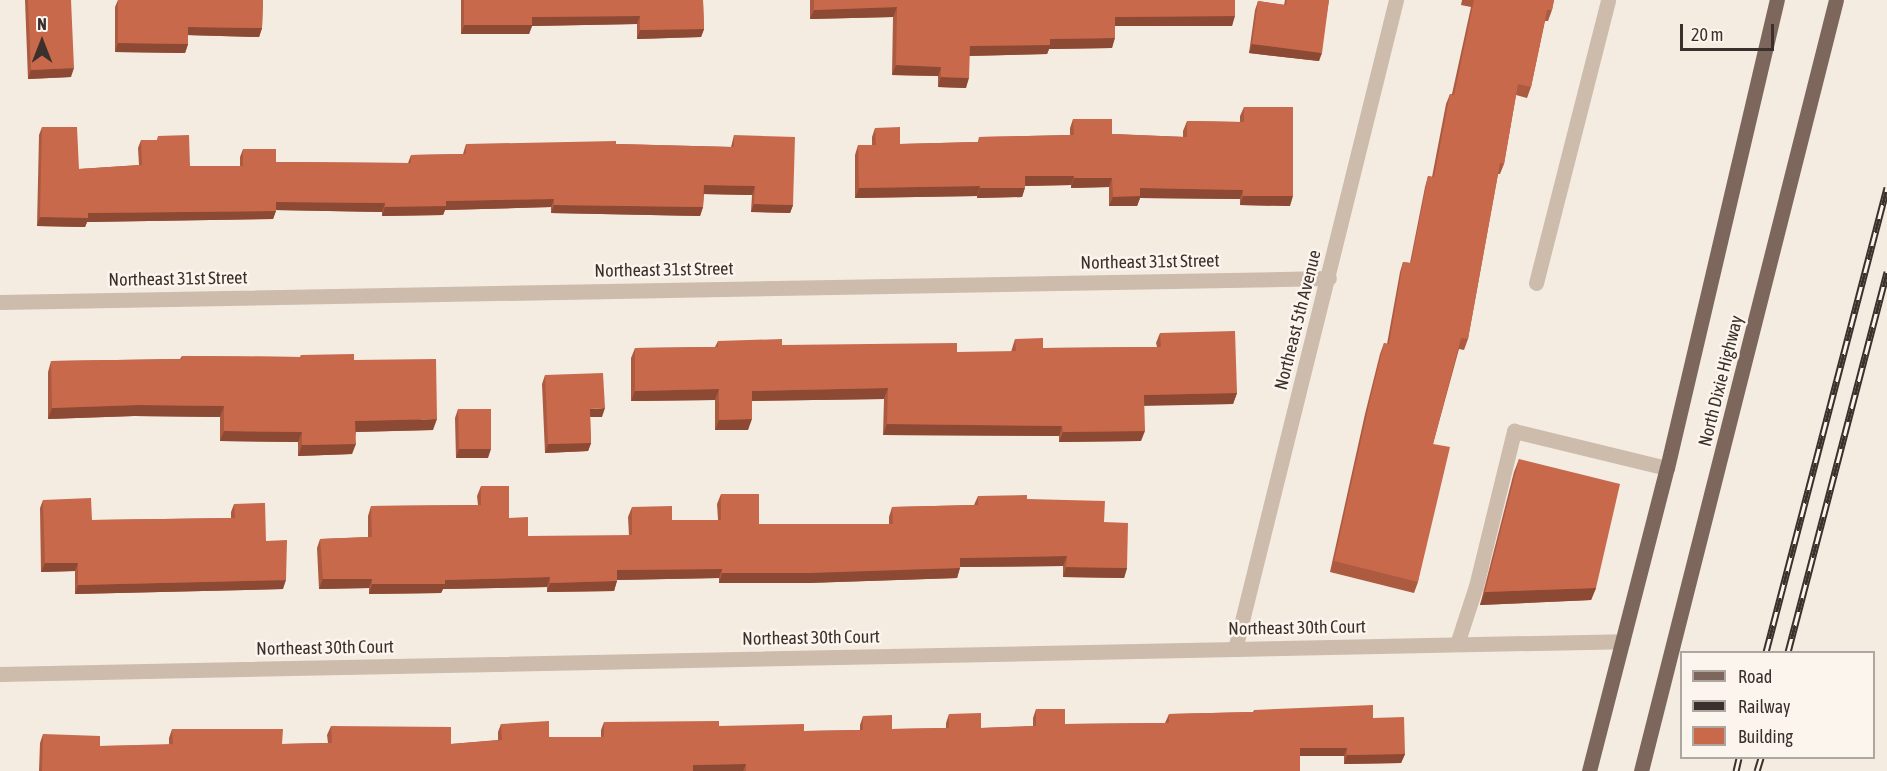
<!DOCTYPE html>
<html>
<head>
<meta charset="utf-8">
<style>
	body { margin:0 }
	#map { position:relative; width:1887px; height:771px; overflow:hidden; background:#f4ebe1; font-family:"Asap Condensed",sans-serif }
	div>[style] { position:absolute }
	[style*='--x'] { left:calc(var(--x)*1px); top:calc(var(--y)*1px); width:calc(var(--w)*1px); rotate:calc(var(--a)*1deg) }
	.minor>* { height:15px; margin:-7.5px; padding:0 7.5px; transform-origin:7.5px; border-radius:7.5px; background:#cdbbac }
	.major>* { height:15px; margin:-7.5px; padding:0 7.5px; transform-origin:7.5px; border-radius:7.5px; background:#7d675c }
	.rail>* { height:7px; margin-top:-3.5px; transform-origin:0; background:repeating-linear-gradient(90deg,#fbf5ee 0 14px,#3b302b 0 28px); box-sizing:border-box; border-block:2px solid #3b302b }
	.wall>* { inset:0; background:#ac5a40 }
	.shaded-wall>* { inset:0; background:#8c4a34 }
	.building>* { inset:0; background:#c8694b }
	span { translate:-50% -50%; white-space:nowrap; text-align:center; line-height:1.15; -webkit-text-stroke:5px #fbf5ee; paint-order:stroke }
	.street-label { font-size:18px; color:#3b302b }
	.legend { position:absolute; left:1680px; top:651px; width:195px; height:108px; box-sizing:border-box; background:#fbf5ee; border:2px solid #aea6a0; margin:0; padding:8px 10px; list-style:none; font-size:18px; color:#3b302b }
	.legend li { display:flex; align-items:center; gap:12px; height:30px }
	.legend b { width:30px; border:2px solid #aea6a0 }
	.north { position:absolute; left:12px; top:12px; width:60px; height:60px; -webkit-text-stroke:4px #fbf5ee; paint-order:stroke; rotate:0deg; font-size:16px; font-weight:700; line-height:24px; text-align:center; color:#3b302b }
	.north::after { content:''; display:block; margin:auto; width:21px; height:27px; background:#3b302b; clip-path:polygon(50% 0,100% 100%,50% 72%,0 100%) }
	.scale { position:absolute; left:1680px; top:24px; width:94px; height:27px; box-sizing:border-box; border:3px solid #3b302b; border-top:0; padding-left:8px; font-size:18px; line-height:21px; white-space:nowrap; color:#3b302b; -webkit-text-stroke:4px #fbf5ee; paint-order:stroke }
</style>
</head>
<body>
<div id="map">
	<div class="minor">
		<i style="--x:1536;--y:283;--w:292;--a:-75.7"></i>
		<i style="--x:0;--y:302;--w:1329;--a:-1.03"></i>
		<i style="--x:1457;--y:644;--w:61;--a:-71.9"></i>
		<i style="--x:1476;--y:586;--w:160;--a:-76.2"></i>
		<i style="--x:1514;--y:431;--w:157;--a:13.6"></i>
		<i style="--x:1235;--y:649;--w:669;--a:-76.07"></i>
		<i style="--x:0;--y:674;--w:1623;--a:-1.16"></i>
	</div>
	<div class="major">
		<i style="--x:1589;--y:771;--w:313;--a:-75.6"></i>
		<i style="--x:1667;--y:468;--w:481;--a:-76.8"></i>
		<i style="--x:1641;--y:771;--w:795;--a:-75.81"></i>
	</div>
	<div class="rail">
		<i style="--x:1766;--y:652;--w:480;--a:-75.4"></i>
		<i style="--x:1788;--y:652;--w:393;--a:-75.4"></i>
		<i style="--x:1736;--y:771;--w:13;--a:-77"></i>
		<i style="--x:1757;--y:771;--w:14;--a:-73"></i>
	</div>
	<div class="wall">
		<i style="clip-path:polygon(25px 0,71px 0,71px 77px,28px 79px)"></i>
		<i style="clip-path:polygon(118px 0,263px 0,262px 28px,259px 37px,188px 35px,188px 44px,185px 53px,115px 52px,115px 7px)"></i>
		<i style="clip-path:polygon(461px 0,703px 0,704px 29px,701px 37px,637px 39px,637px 24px,532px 26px,529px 34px,461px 34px)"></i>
		<i style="clip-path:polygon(810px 0,1235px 0,1232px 26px,1115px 26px,1112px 48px,1049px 49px,1047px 54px,969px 56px,966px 88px,938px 87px,938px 76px,892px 75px,893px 17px,810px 19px)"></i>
		<i style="clip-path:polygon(1285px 0,1329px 0,1319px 61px,1249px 53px,1255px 10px,1258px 1px,1284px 5px)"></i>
		<i style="clip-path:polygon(1462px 0,1554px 0,1552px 10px,1548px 21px,1545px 21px,1531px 87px,1527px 98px,1516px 95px,1504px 164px,1500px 174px,1498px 174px,1468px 339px,1464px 350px,1459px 349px,1433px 444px,1418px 582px,1414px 593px,1330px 572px,1365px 414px,1380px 354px,1384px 343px,1387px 344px,1400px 272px,1403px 262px,1410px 263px,1425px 187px,1428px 176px,1432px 177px,1446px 104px,1450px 94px,1452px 94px,1471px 7px,1461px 5px)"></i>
		<i style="clip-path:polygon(1244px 107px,1290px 206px,1240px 205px,1240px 199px,1140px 198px,1137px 206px,1109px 206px,1109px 187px,1071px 188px,1071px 185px,1025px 186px,1022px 197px,977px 198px,977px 196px,855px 198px,855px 155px,858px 145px,872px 145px,872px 137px,875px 128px,900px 144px,978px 142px,979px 137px,1070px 135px,1070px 128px,1073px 119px,1112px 134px,1183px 137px,1183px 131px,1187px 121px,1240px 122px,1240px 116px)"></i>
		<i style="clip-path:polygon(42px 127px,79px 169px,139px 165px,138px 148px,141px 140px,157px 140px,158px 136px,190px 166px,240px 166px,240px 157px,243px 149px,276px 162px,408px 163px,411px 155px,463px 154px,466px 144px,616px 144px,731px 147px,734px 135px,793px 205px,790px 213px,751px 212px,752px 195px,704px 194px,703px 207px,700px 216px,551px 213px,551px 207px,445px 210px,443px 215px,382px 216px,382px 212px,276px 210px,273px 219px,87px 222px,85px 227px,37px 226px,39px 135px)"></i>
		<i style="clip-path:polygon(1160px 333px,1237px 393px,1233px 404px,1144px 405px,1141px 441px,1059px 442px,1059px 436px,883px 435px,884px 399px,752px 401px,748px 430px,715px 430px,715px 400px,631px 401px,631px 358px,635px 348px,715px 347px,718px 341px,782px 345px,957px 352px,1011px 352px,1015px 339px,1043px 348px,1157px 347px,1156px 343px)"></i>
		<i style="clip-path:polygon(301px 355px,354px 360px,433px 430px,356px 432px,352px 454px,298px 456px,298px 442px,220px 441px,220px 417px,134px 416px,48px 419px,48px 372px,51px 361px,180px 359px,182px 356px,300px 357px)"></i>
		<i style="clip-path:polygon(545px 375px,602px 417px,590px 417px,591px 443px,588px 451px,545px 453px,542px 384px)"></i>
		<i style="clip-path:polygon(458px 409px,488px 458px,456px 458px,455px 418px)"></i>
		<i style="clip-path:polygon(1519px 459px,1596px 588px,1591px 600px,1480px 605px,1514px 472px)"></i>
		<i style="clip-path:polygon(481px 486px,509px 518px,528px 536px,629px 536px,628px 517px,632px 507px,672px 520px,718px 520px,717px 504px,721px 494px,759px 524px,889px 524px,889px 517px,892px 507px,974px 505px,978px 496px,1027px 499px,1104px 522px,1127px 568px,1124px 578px,1063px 577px,1063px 566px,960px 567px,957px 578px,807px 583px,719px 583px,719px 578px,617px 580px,614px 591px,547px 592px,547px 587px,443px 589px,441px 593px,369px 594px,369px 588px,319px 589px,317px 548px,320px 539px,368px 537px,368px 516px,371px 506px,478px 505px,477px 496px)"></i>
		<i style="clip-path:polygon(43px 500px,92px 520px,231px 518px,231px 512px,234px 504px,266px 541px,283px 589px,75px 594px,75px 571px,41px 572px,40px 508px)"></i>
		<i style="clip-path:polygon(1036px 709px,1065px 724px,1165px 723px,1169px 714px,1253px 712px,1254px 710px,1373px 718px,1405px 754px,1401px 763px,1344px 764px,1344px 756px,1300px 756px,1300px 771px,39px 771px,40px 743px,43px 734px,100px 746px,169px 745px,169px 738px,172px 729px,282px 744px,328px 743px,327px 735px,331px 726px,451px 744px,498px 740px,498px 732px,501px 724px,549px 737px,601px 737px,601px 730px,604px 722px,719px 726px,804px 731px,860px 730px,860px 725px,863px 716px,892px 729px,946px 728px,946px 723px,949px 714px,981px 728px,1033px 726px,1033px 718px)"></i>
	</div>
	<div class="shaded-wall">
		<i style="clip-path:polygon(897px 7px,893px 17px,810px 19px,814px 10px)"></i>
		<i style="clip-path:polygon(640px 16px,637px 24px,532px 26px,529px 34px,461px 34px,464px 25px,532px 17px)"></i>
		<i style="clip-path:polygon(1235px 16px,1232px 26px,1111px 26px,1115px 17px)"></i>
		<i style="clip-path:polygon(188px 27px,262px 28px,259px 37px,185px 35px)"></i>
		<i style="clip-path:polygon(704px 29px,701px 37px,637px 39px,640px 30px)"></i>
		<i style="clip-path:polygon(1115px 38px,1112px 48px,1049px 49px,1047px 54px,966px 56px,970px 46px,1050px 39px)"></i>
		<i style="clip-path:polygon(118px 43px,188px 44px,185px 53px,115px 52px)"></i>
		<i style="clip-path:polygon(1252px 44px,1322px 53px,1319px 61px,1249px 53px)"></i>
		<i style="clip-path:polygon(896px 65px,941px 67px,938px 76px,892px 75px)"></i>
		<i style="clip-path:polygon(74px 68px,71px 77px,28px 79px,31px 70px)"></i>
		<i style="clip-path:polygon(941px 77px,969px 78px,966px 88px,938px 87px)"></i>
		<i style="clip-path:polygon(1025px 176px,1074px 176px,1071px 185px,1022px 186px)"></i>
		<i style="clip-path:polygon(1074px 178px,1112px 178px,1109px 187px,1071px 188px)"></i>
		<i style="clip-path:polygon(704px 185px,755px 186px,752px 195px,701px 194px)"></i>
		<i style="clip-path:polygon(980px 186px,977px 196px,855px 198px,859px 188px)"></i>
		<i style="clip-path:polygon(980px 188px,1025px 188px,1022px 197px,977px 198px)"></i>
		<i style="clip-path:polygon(1140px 188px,1243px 190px,1240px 199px,1140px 198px,1137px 206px,1109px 206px,1113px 197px)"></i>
		<i style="clip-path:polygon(1243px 196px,1293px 196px,1290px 206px,1240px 205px)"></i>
		<i style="clip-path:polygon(554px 199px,551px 207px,445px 210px,443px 215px,382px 216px,385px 207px,446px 201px)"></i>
		<i style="clip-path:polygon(276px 202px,385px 203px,382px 212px,273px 210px)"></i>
		<i style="clip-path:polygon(754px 204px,793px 205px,790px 213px,751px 212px)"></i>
		<i style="clip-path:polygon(554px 205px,703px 207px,700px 216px,551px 213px)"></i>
		<i style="clip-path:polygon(276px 211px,273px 219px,87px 222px,85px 227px,37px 226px,40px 217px,88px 213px)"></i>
		<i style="clip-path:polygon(888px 388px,884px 399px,748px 401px,752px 391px)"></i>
		<i style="clip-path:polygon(719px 389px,715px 400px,631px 401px,635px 391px)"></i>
		<i style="clip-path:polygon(1237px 393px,1233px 404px,1140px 406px,1144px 395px)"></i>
		<i style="clip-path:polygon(138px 405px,224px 406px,220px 417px,134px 416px,48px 419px,52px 408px)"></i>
		<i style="clip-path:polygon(605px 408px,602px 417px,586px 417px,590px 409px)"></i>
		<i style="clip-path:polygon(437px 419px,433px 430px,351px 432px,355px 421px)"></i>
		<i style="clip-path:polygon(752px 419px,748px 430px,715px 430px,719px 420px)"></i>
		<i style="clip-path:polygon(887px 424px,1062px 426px,1059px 436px,883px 435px)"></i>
		<i style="clip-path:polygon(224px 431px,302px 432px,298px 442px,220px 441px)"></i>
		<i style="clip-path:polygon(1145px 431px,1141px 441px,1059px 442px,1063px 432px)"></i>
		<i style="clip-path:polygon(591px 443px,588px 451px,545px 453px,548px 444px)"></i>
		<i style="clip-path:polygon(356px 444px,352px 454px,298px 456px,302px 445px)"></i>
		<i style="clip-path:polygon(459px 449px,491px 449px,488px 458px,456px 458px)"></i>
		<i style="clip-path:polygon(1067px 556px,1063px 566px,956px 567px,960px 558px)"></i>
		<i style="clip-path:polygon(45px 563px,78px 563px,75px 571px,41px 572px)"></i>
		<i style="clip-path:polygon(1066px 567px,1127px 568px,1124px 578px,1063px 577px)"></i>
		<i style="clip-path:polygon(960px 568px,957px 578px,807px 583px,719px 583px,722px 573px)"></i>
		<i style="clip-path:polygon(722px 569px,719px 578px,614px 580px,617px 570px)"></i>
		<i style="clip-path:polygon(550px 577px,547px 587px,443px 589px,441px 593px,369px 594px,372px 584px,445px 580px)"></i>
		<i style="clip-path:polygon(323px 579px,372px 579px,369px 588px,319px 589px)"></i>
		<i style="clip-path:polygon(286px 580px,283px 589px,75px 594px,78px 585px)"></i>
		<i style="clip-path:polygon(617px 581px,614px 591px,547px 592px,550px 583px)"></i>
		<i style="clip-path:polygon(1596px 588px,1591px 600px,1480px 605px,1485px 592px)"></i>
		<i style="clip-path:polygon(1300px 748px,1347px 748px,1344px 756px,1297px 756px)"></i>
		<i style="clip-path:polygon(1405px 754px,1401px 763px,1344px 764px,1347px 755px)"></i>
		<i style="clip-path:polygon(746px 764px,743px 771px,691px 771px,693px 765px)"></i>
	</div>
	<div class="building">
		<i style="clip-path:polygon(28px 0,71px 0,74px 68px,31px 70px)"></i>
		<i style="clip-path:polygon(118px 0,263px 0,262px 28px,188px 27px,188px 44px,118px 43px)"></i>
		<i style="clip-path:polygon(464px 0,703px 0,704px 29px,640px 30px,640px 16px,532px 17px,532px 25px,464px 25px)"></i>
		<i style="clip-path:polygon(814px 0,1235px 0,1235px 16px,1115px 17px,1115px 38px,1050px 39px,1050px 45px,970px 46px,969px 78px,941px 77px,941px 67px,896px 65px,897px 7px,814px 10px)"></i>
		<i style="clip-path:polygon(1287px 0,1329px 0,1322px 53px,1252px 44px,1258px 1px,1286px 5px)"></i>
		<i style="clip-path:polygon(1474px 0,1554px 0,1552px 10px,1547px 10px,1531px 87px,1518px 84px,1504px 164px,1500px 163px,1468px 339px,1461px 338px,1433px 444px,1450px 447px,1418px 582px,1334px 561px,1369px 404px,1384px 343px,1389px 344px,1403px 262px,1411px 263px,1428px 176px,1434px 177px,1450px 94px,1454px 95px)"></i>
		<i style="clip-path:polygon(1244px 107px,1293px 107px,1293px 196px,1243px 196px,1243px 190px,1140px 188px,1140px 196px,1113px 197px,1112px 178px,1074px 178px,1074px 176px,1025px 176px,1025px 188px,980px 188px,980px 186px,859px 188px,858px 145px,876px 145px,875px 128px,900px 127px,900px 144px,979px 142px,979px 137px,1074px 135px,1073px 119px,1112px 119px,1112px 134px,1187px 137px,1187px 121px,1244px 122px)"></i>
		<i style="clip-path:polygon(42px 127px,77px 127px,79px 169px,142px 165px,141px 140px,158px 140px,158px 136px,189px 135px,190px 166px,243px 166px,243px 149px,276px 149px,276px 162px,411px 163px,411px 155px,466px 154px,466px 144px,616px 141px,616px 144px,734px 147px,734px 135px,795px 137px,793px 205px,754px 204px,755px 186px,704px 185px,703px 207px,554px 205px,554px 199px,446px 201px,446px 206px,385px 207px,385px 203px,276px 202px,276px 211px,88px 213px,88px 218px,40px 217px)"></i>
		<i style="clip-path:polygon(1235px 331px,1237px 393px,1144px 395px,1145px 431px,1063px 432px,1062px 426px,887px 424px,888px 388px,752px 391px,752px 419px,719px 420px,719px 389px,635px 391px,635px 348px,718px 347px,718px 341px,782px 339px,782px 345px,957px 343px,957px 352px,1016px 351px,1015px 339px,1043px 338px,1043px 348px,1161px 347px,1160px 333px)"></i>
		<i style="clip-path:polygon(354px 354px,354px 360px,436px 359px,437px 419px,355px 421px,356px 444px,302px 445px,302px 432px,224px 431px,224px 406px,138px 405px,52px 408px,51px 361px,182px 359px,182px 356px,301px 357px,301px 355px)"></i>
		<i style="clip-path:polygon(603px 373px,605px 408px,590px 409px,591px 443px,548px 444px,545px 375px)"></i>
		<i style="clip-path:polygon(458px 409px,491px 409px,491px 449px,459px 449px)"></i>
		<i style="clip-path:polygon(1519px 459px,1620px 484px,1596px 588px,1485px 592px)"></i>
		<i style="clip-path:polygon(481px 486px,509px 486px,509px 518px,528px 517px,528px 536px,632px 535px,632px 507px,672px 506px,672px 520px,721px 520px,721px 494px,759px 494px,759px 524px,893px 524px,892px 507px,978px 505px,978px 496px,1027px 495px,1027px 499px,1105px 501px,1104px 522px,1128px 523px,1127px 568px,1066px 567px,1067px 556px,960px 558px,960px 568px,810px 573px,722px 573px,722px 569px,617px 570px,617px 581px,550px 583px,550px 577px,445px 580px,445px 584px,372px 584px,372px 579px,323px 579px,320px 539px,372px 537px,371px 506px,481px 505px)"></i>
		<i style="clip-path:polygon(91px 498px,92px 520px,235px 518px,234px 504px,265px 503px,266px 541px,287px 540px,286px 580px,78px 585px,78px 563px,45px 563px,43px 500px)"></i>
		<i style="clip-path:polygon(1373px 705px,1373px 718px,1404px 717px,1405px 754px,1347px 755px,1347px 748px,1300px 748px,1300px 771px,746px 771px,746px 764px,693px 765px,693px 771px,42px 771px,43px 734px,100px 736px,100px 746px,173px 744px,172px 729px,283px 729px,282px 744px,332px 743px,331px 726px,451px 727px,451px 744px,502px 740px,501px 724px,549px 721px,549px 737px,604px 737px,604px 722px,719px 721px,719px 726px,804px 724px,804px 731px,863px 730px,863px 716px,892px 715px,892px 729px,949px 728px,949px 714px,981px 713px,981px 728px,1036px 726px,1036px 709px,1065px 709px,1065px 724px,1169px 723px,1169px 714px,1254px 712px,1254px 710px)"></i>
	</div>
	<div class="street-label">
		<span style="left:1150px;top:262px;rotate:-1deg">Northeast 31st Street</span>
		<span style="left:664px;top:270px;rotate:-1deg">Northeast 31st Street</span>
		<span style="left:178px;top:279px;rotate:-1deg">Northeast 31st Street</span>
		<span style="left:1298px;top:320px;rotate:-76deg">Northeast 5th Avenue</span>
		<span style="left:1721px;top:381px;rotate:-76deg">North Dixie Highway</span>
		<span style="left:1297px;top:628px;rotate:-1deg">Northeast 30th Court</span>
		<span style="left:811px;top:638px;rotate:-1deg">Northeast 30th Court</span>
		<span style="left:325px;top:648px;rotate:-1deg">Northeast 30th Court</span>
	</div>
	<ul class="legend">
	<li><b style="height:8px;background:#7d675c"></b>Road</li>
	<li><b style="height:8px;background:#3b302b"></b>Railway</li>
	<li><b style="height:16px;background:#c8694b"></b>Building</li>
	</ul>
	<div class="north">N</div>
	<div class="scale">20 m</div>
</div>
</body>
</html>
